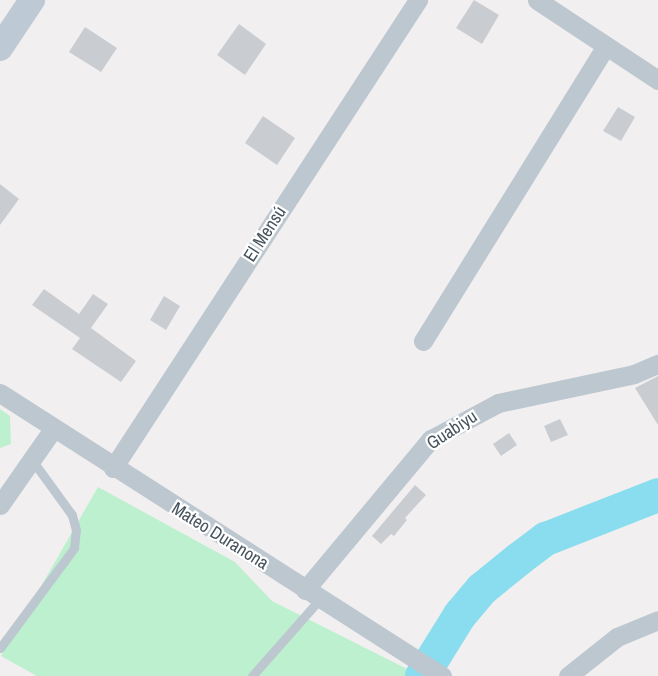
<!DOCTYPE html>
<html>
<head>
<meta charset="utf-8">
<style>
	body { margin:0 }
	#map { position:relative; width:658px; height:676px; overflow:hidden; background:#f2eff0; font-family:"Archivo Narrow",sans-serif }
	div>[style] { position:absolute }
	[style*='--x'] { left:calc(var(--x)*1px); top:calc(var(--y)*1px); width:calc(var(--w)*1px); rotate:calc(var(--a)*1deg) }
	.green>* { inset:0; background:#bdf0cf }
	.river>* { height:34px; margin:-17px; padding:0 17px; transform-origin:17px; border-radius:17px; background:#89ddee }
	.building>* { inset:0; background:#c9cdd2 }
	.service>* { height:9px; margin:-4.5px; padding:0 4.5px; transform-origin:4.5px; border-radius:4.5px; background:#bdc7cf }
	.minor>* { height:19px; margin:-9.5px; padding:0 9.5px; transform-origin:9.5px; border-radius:9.5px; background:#bdc7cf }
	.secondary>* { height:26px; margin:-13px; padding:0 13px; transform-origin:13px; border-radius:13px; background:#bdc9d4 }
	span { translate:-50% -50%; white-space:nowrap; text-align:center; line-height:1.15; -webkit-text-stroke:4.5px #fff; paint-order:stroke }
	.street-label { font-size:18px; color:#47545e }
</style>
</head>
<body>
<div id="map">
	<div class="green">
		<i style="clip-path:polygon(0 409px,10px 416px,11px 444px,0 448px)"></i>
		<i style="clip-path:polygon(98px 487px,235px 562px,272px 601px,421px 676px,37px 676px,1px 656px)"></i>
	</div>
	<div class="river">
		<i style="--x:422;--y:676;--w:72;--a:-58.1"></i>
		<i style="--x:460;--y:615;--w:34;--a:-50"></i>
		<i style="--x:482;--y:589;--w:48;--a:-39"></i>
		<i style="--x:519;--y:559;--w:34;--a:-37"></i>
		<i style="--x:546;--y:539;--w:120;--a:-21.4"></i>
	</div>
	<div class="building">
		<i style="clip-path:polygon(474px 0,499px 15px,482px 44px,456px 28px)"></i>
		<i style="clip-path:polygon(239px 24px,266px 44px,245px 75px,217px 55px)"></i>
		<i style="clip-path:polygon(85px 27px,117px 48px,101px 72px,69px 52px)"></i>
		<i style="clip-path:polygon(618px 107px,635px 117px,621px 141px,603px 131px)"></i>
		<i style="clip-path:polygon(263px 116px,295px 138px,277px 165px,245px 143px)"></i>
		<i style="clip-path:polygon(0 184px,19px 199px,0 225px)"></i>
		<i style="clip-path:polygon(44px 289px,79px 314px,93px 294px,108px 304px,91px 328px,136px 361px,121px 382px,72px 349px,80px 338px,32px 305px)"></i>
		<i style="clip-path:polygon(164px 296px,180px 306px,166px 330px,150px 320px)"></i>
		<i style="clip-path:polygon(658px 376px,658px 425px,635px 388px)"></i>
		<i style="clip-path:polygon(560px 419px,568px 435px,551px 442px,544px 426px)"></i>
		<i style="clip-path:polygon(509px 433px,517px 445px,501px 456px,493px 444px)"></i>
		<i style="clip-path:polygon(415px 485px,426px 495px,405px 518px,407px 520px,394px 536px,391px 534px,381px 544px,372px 536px)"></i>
	</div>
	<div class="service">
		<i style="--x:0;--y:648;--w:124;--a:-53.5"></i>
		<i style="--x:74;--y:548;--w:18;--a:-84"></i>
		<i style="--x:76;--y:530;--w:16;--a:-105"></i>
		<i style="--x:72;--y:515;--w:68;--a:-126"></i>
		<i style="--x:252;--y:676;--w:103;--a:-48.6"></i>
	</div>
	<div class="minor">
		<i style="--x:537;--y:0;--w:145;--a:33.5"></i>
		<i style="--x:423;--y:341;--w:347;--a:-58.2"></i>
		<i style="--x:0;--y:393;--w:525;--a:32.63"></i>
		<i style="--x:113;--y:468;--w:559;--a:-56.91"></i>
		<i style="--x:0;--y:505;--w:93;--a:-55.1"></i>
		<i style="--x:305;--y:590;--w:197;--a:-50.2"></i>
		<i style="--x:431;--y:439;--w:76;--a:-28.2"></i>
		<i style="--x:498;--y:403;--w:139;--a:-12"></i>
		<i style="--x:634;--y:374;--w:26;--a:-23"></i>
		<i style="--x:568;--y:676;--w:63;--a:-38.5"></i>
		<i style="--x:617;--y:637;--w:44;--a:-22.5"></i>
	</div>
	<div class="secondary">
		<i style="--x:0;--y:48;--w:58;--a:-56.3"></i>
	</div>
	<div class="street-label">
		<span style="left:265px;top:234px;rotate:-57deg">El Mensú</span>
		<span style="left:452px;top:430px;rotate:-33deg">Guabiyu</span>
		<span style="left:220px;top:536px;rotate:32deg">Mateo Duranona</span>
	</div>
</div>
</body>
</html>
